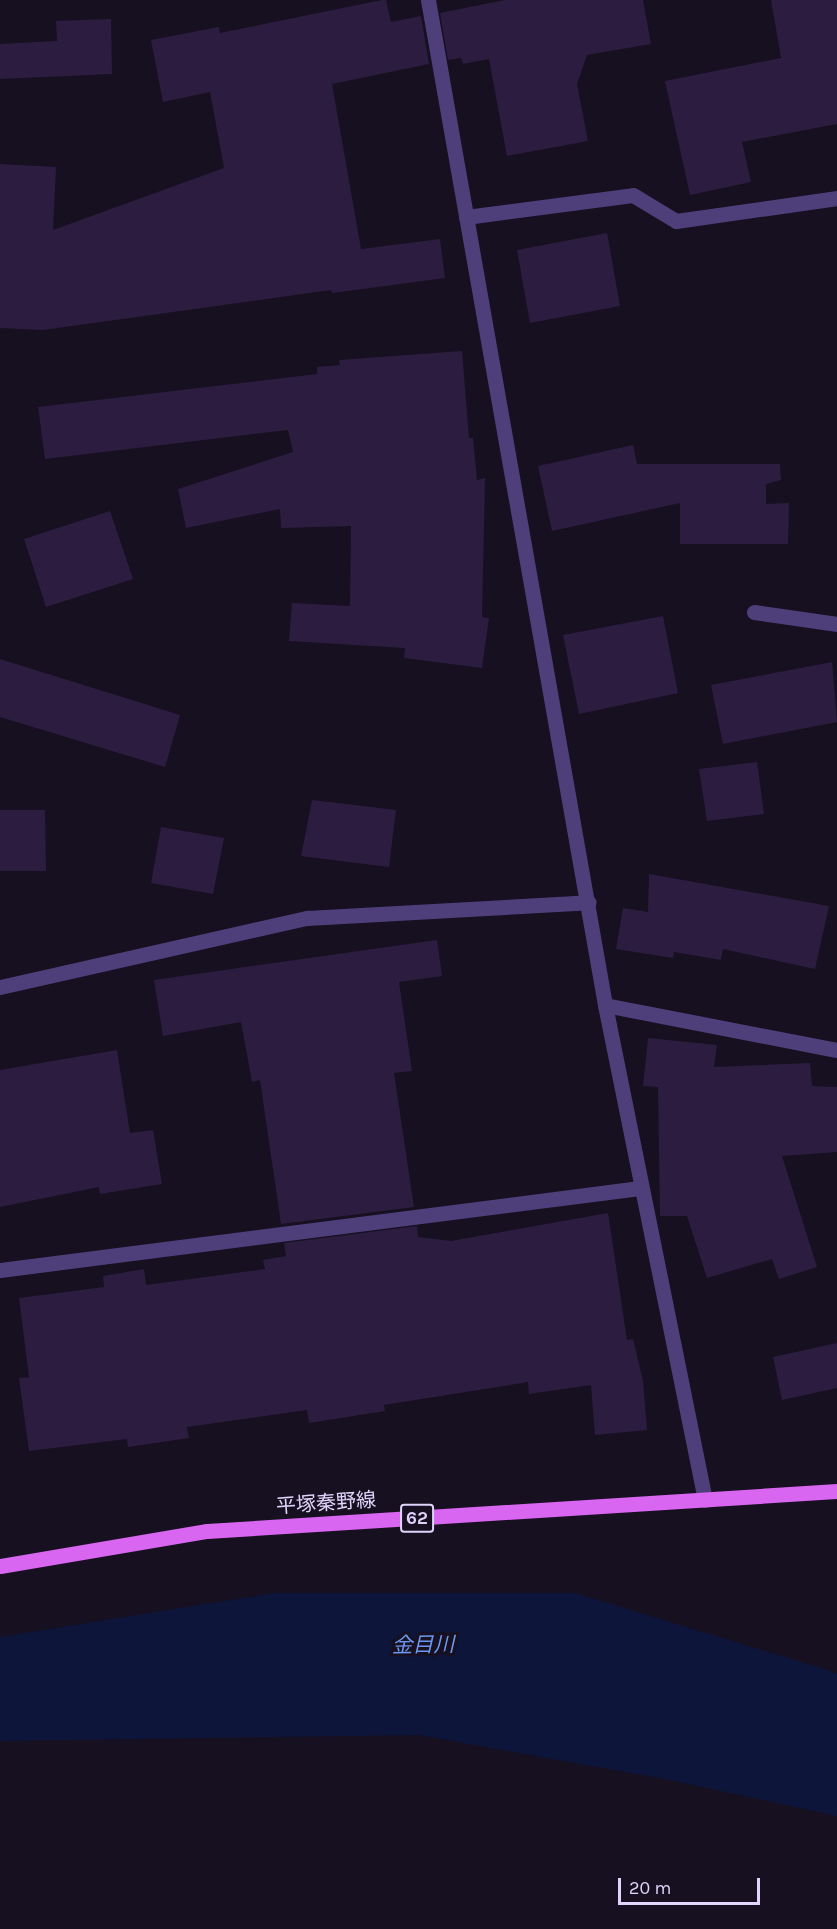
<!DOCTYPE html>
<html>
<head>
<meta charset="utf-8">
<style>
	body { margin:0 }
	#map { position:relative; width:837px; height:1929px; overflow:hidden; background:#161021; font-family:Karla,"Noto Sans JP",sans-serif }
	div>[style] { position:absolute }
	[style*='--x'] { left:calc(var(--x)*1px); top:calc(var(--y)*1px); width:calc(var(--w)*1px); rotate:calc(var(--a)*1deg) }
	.water>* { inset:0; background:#0e153b }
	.building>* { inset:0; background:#2c1d40 }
	.service>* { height:15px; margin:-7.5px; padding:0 7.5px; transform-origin:7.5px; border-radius:7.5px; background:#4e3f7b }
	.minor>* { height:15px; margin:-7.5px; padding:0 7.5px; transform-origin:7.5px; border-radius:7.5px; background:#4e3f7b }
	.primary>* { height:15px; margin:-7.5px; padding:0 7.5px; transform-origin:7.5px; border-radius:7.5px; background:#d966f0 }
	span { translate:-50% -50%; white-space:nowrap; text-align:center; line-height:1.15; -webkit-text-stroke:6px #161021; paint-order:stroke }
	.shield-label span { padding:2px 4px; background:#161021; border:2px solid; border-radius:4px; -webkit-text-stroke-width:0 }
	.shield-label { font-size:18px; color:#e0d4fb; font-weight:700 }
	.street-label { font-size:20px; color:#e0d4fb }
	.water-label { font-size:21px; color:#6c97f0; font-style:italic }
	.scale { position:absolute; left:618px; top:1878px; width:142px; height:27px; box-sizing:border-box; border:3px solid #e0d4fb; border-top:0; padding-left:8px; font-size:18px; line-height:21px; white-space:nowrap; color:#e0d4fb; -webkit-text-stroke:4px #161021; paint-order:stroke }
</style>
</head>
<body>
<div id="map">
	<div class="water">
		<i style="clip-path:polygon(274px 1593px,575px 1593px,837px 1673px,837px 1816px,670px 1780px,419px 1735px,0 1741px,0 1637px)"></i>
	</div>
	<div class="building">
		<i style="clip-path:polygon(382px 0,386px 0,391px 22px,421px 16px,429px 64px,332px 84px,361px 249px,440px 239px,445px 278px,332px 293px,331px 290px,43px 330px,0 328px,0 164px,56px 167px,53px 230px,224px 168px,210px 92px,163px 102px,151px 40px,219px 27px,220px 33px)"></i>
		<i style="clip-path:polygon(505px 0,643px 0,651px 44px,587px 55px,577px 84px,588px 141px,507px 156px,489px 59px,463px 64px,461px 58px,448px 60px,440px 13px)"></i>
		<i style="clip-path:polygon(771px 0,837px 0,837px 124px,742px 142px,751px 182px,690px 195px,665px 81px,781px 58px)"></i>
		<i style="clip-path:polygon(111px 19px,112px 74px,0 79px,0 44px,57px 41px,56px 21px)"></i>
		<i style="clip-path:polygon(607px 233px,620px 306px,530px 323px,517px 250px)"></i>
		<i style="clip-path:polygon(462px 351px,469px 438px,473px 438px,477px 480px,485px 478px,482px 617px,489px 618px,482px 668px,404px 658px,405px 648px,289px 641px,292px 603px,350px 606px,351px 526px,281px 528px,280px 509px,186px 528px,178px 489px,293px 452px,288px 430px,45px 459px,38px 407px,317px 374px,317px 367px,340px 365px,339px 360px)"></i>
		<i style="clip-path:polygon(633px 445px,637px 464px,780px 464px,781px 480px,766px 484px,766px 504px,789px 503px,788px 544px,680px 544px,680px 503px,552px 531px,538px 466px)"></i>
		<i style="clip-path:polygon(110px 511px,133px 579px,46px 607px,24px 539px)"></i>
		<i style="clip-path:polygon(663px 616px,678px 693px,579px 714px,563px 635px)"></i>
		<i style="clip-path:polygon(0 659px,180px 715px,165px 767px,0 717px)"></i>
		<i style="clip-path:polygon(832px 662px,837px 722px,723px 744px,711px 685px)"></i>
		<i style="clip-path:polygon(757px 762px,764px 814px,707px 821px,699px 769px)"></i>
		<i style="clip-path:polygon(312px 800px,396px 810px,389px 867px,301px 856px)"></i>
		<i style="clip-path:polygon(0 810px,45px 810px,46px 871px,0 871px)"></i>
		<i style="clip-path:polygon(161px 827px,224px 838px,213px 894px,151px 883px)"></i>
		<i style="clip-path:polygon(649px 874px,829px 906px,815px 969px,723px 949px,721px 960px,674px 952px,673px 958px,616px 949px,623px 908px,648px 912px)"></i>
		<i style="clip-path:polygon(437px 940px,442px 976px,399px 982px,412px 1071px,394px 1073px,414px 1207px,281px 1224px,260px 1080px,252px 1082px,241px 1022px,163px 1036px,154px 980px)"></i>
		<i style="clip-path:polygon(648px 1038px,717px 1045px,714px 1067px,810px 1063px,812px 1086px,837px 1087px,837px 1152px,782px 1156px,817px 1267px,779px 1279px,772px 1259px,707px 1278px,687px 1216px,660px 1216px,658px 1087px,643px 1086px)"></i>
		<i style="clip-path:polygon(117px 1050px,130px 1133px,153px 1130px,162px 1184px,100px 1194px,99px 1187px,0 1207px,0 1070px)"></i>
		<i style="clip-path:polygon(608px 1213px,627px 1340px,633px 1339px,643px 1381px,647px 1430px,595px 1435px,591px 1385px,529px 1394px,528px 1382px,384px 1405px,385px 1411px,309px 1423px,307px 1410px,187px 1427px,189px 1438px,128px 1447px,127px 1439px,29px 1451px,19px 1378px,29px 1377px,19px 1298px,104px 1287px,103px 1276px,144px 1269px,146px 1285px,265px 1269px,263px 1260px,286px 1256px,284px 1243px,417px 1226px,418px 1237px,451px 1241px)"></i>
		<i style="clip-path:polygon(837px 1343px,837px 1388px,782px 1400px,773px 1357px)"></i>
	</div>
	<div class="service">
		<i style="--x:466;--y:217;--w:168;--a:-7.5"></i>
		<i style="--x:633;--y:195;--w:50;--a:31.2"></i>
		<i style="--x:676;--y:221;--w:163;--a:-8.1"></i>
		<i style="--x:754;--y:612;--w:84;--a:8.2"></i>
		<i style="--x:0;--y:1270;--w:645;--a:-7.3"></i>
	</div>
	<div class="minor">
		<i style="--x:428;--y:0;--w:1020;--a:80.01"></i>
		<i style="--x:605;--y:1005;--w:505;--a:78.58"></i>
		<i style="--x:0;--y:987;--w:315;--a:-12.7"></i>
		<i style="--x:307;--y:918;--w:282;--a:-3.2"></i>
		<i style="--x:605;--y:1005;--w:236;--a:11"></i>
	</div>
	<div class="primary">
		<i style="--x:0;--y:1566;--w:210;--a:-9.6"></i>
		<i style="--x:207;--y:1531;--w:631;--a:-3.63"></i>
	</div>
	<div class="shield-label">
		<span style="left:417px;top:1518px">62</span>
	</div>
	<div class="street-label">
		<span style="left:326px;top:1503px;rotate:-4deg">平塚秦野線</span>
	</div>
	<div class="water-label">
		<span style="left:423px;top:1645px;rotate:-1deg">金目川</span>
	</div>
	<div class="scale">20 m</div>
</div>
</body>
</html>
